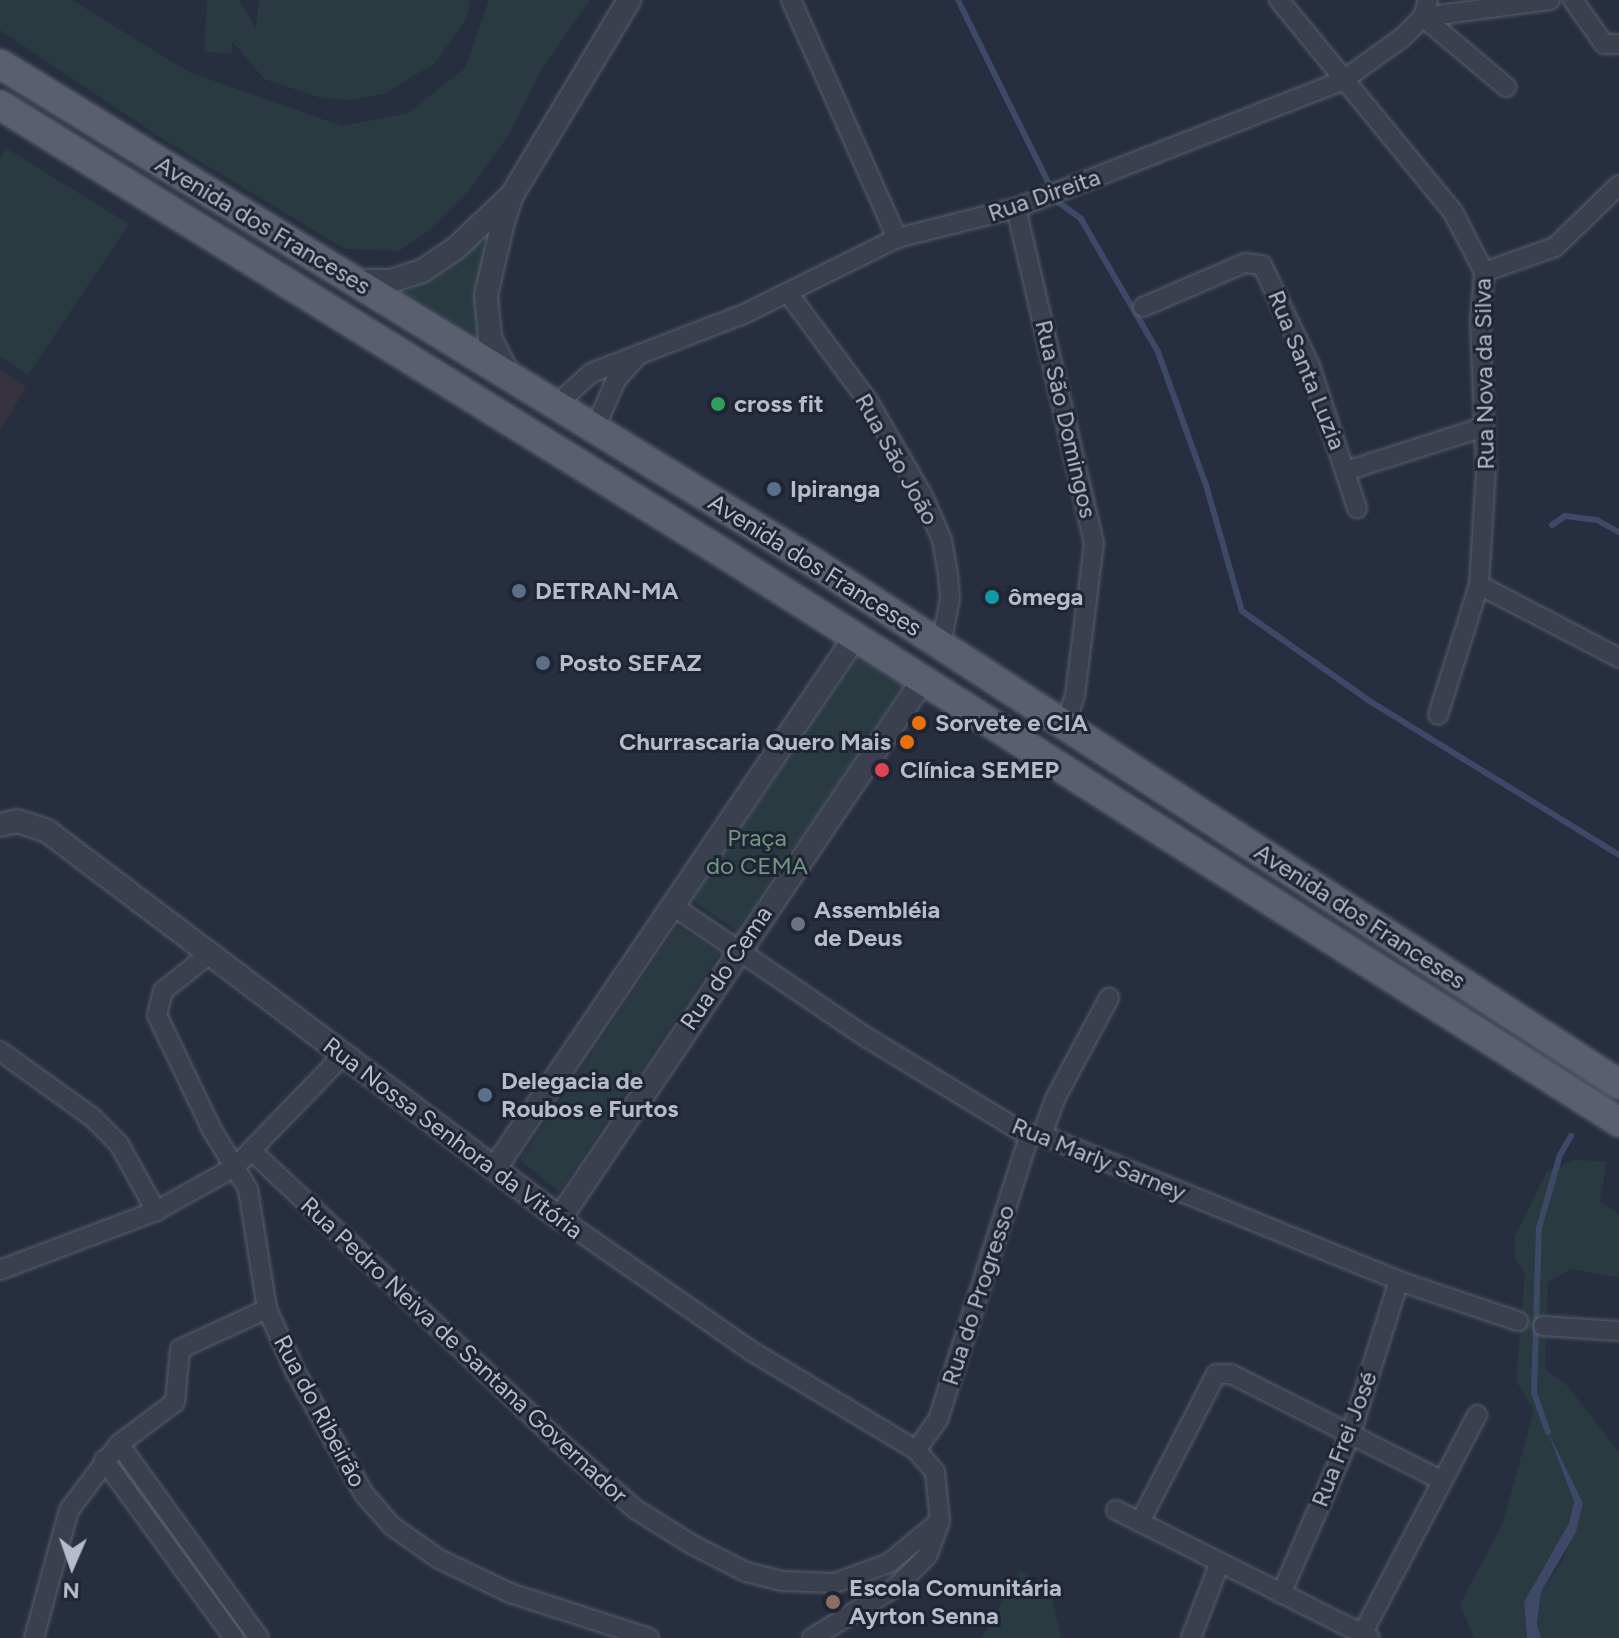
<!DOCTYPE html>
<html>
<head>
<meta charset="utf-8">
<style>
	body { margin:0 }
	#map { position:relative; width:1619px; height:1638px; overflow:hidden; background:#272e3f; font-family:Figtree,sans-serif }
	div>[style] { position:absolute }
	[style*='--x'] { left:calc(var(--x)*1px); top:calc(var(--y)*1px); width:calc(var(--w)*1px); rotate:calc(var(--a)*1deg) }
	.medical>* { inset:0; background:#363240 }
	.green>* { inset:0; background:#293a40 }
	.water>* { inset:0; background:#3e4967 }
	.stream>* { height:6px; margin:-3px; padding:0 3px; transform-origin:3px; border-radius:3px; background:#3e4967 }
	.roads { filter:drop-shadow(0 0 2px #595e6d) drop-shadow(0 0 2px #595e6d) }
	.minor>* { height:18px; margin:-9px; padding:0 9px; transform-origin:9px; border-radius:9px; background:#3b404f }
	.tertiary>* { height:22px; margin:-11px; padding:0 11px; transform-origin:11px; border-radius:11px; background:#3b404f }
	.primary>* { height:28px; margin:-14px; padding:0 14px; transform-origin:14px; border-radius:14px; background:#595f6f }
	.dots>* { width:22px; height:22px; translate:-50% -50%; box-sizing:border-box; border:4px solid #202534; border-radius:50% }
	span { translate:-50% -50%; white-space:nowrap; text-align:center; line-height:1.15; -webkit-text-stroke:6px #202534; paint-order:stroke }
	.street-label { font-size:24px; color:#b7bcca }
	.poi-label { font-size:24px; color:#b7bcca; font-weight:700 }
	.left { translate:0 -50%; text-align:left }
	.right { translate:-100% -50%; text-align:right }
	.park-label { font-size:24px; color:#70997f }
	.north { position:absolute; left:32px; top:1526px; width:80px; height:80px; -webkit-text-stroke:6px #202534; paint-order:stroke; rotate:182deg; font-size:22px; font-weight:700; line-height:32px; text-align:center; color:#b7bcca }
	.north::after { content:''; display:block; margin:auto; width:28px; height:36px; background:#b7bcca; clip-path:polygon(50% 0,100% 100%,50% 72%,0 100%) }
</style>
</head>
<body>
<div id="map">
	<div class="medical">
		<i style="clip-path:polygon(0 368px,26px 387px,0 431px)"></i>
	</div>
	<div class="green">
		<i style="clip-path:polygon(0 0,72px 0,189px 72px,342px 126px,408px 113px,465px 68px,489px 0,590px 0,543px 67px,510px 133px,470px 189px,427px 232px,399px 251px,345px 249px,164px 140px,0 30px)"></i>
		<i style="clip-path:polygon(207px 0,239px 0,256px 28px,259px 0,471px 0,466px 19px,435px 63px,384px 94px,350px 100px,321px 98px,264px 79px,232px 41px,232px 54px,204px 52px)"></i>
		<i style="clip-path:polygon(6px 148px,129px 224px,28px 375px,0 356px,0 158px)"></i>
		<i style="clip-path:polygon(480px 240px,485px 249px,477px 336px,404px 292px,443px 271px)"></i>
		<i style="clip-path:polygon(856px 658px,903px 686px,736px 931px,692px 900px)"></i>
		<i style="clip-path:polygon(677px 926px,720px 953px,559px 1192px,520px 1160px)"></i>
		<i style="clip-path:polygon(1573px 1160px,1607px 1161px,1600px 1201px,1619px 1214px,1619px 1278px,1571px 1269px,1548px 1282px,1545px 1369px,1566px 1384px,1619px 1452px,1619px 1638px,1541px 1638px,1537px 1624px,1541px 1592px,1562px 1561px,1583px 1503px,1564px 1476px,1574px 1502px,1569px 1523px,1524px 1602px,1527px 1638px,1474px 1638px,1460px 1604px,1502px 1525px,1534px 1410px,1516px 1381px,1525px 1273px,1515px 1258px,1515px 1236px,1547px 1171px)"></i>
		<i style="clip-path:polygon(1020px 1569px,1052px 1596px,1061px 1638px,982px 1638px)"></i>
	</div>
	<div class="water">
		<i style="clip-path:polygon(1548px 1432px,1583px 1503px,1576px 1532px,1541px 1592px,1537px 1624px,1541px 1638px,1527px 1638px,1524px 1602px,1569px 1523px,1574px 1502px)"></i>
	</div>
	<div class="stream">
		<i style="--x:958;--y:0;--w:225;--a:63.7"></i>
		<i style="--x:1058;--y:202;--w:29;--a:36"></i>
		<i style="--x:1081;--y:219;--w:154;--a:59.9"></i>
		<i style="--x:1158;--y:352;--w:141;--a:70.2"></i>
		<i style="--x:1206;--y:485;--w:131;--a:74.1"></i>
		<i style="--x:1242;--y:611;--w:154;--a:35.2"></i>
		<i style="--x:1368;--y:700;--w:295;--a:31.7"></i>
		<i style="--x:1552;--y:525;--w:16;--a:-35"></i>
		<i style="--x:1565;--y:516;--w:32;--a:7"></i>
		<i style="--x:1597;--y:520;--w:25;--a:29"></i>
		<i style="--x:1548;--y:1432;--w:41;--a:-109.7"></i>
		<i style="--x:1534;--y:1393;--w:165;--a:-88.3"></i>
		<i style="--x:1539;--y:1228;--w:76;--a:-74"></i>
		<i style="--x:1560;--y:1155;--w:22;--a:-60"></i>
	</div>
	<div class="roads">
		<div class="minor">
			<i style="--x:791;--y:0;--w:261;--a:66"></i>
			<i style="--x:1279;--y:0;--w:274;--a:50.6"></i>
			<i style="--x:1453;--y:212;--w:68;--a:62.7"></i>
			<i style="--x:1484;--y:272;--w:49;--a:94.7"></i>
			<i style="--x:1480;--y:321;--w:149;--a:87.7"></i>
			<i style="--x:1486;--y:470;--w:115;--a:93.5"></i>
			<i style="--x:1479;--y:585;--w:136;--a:107.5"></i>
			<i style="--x:1573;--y:0;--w:54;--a:54.8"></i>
			<i style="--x:1604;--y:44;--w:15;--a:0"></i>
			<i style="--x:1423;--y:17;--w:128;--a:-7.6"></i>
			<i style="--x:1423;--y:17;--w:109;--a:40.1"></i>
			<i style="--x:1016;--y:208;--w:344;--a:76.9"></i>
			<i style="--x:1094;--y:543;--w:153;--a:97.1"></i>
			<i style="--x:1075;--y:695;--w:32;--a:108"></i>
			<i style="--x:1484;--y:272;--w:75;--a:-19.4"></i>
			<i style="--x:1555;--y:247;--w:89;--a:-44.1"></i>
			<i style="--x:788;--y:293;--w:134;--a:53.5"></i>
			<i style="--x:868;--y:401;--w:110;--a:59.9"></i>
			<i style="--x:923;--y:496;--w:48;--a:66.6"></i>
			<i style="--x:942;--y:540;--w:36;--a:80"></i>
			<i style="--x:948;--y:575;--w:23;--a:85"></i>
			<i style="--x:950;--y:598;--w:48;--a:100.8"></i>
			<i style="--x:1143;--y:307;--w:111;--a:-23.3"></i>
			<i style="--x:1245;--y:263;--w:17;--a:7"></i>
			<i style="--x:1262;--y:265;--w:112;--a:64.6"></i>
			<i style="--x:1310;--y:366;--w:150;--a:71.7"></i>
			<i style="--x:556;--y:405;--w:47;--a:-42.4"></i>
			<i style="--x:591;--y:373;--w:164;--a:-21.1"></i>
			<i style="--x:744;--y:314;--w:171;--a:-26.4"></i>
			<i style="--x:897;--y:238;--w:123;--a:-14.1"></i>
			<i style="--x:1016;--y:208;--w:350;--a:-21.3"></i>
			<i style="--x:1342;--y:81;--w:75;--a:-35.8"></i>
			<i style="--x:1403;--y:37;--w:28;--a:-45"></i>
			<i style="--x:1423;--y:17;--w:18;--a:-74"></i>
			<i style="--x:595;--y:428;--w:52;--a:-66.4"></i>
			<i style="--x:616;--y:380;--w:28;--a:-48"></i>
			<i style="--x:1346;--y:471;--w:145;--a:-17.7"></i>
			<i style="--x:1479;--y:585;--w:158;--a:27.5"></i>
			<i style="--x:673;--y:906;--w:233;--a:34.2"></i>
			<i style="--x:866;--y:1037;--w:191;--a:31.3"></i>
			<i style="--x:1029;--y:1136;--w:13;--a:-4"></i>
			<i style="--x:1042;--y:1135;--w:386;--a:22.2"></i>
			<i style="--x:1399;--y:1281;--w:126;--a:18.6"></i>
			<i style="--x:207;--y:956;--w:56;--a:141.5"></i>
			<i style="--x:163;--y:991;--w:25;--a:104"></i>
			<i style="--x:157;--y:1015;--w:127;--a:64.4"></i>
			<i style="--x:212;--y:1130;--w:69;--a:58.6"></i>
			<i style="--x:248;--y:1189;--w:121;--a:81"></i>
			<i style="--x:267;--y:1309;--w:68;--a:65.7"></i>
			<i style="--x:295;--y:1371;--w:141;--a:60.7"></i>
			<i style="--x:364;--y:1494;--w:43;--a:48.8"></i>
			<i style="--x:392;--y:1526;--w:57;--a:35.1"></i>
			<i style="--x:439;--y:1559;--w:79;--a:25.6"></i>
			<i style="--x:510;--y:1593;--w:146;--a:17.9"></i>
			<i style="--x:0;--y:1051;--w:113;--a:35.7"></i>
			<i style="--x:92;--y:1117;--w:38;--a:45"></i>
			<i style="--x:119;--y:1144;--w:77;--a:61.1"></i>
			<i style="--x:1042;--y:1135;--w:38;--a:-70"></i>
			<i style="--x:1055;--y:1099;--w:115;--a:-61.9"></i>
			<i style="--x:254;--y:1153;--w:416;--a:43.4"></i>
			<i style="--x:556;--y:1439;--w:106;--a:41.5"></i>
			<i style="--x:635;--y:1509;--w:66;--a:32"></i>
			<i style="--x:691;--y:1544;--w:62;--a:27"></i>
			<i style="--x:746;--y:1572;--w:36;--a:14"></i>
			<i style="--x:781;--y:1581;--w:54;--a:2.1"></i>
			<i style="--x:835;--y:1583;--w:58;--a:-20.3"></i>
			<i style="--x:889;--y:1563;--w:66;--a:-39.5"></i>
			<i style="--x:560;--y:1218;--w:235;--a:34.8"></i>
			<i style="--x:753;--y:1352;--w:190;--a:31"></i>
			<i style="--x:916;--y:1450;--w:29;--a:49"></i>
			<i style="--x:935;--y:1472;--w:49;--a:84.2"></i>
			<i style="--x:940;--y:1521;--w:37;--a:110"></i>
			<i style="--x:927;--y:1556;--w:42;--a:135"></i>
			<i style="--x:897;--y:1586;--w:100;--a:148.5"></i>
			<i style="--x:0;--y:1270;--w:167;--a:-20.7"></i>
			<i style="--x:156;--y:1211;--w:90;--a:-29.1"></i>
			<i style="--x:235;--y:1167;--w:156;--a:-46"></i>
			<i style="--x:1543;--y:1326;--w:76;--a:3.8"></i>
			<i style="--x:119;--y:1444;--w:239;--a:54.2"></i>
			<i style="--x:916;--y:1450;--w:37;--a:-54"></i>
			<i style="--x:938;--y:1420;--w:298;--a:-72.2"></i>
			<i style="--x:104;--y:1460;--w:220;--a:53.9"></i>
			<i style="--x:1116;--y:1510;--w:284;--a:26.7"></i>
			<i style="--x:1140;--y:1522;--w:166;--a:-62.8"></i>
			<i style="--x:1216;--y:1374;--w:15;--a:0"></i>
			<i style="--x:1231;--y:1374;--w:233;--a:26.8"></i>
			<i style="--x:1281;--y:1594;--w:172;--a:-66.4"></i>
			<i style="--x:1350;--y:1436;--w:163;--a:-72.5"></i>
			<i style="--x:34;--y:1638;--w:133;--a:-74.7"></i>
			<i style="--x:69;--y:1510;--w:83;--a:-52.9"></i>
			<i style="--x:119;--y:1444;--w:70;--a:-36.9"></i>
			<i style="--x:175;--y:1402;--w:53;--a:-84.6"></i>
			<i style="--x:180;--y:1349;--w:96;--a:-24.7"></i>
			<i style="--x:1191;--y:1638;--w:81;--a:-69.1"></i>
			<i style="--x:1360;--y:1638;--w:252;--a:-62.3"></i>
		</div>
		<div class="tertiary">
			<i style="--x:355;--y:281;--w:36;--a:0"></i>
			<i style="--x:391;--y:281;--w:33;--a:-18"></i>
			<i style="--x:422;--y:271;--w:41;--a:-34.1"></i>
			<i style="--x:456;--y:248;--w:71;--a:-43.3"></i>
			<i style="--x:509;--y:375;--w:42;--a:-117.2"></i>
			<i style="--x:490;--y:338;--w:43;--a:-95.3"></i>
			<i style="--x:486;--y:295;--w:75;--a:-76.9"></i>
			<i style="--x:503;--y:222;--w:28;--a:-72"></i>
			<i style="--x:512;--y:195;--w:227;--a:-59"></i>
			<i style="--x:0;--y:825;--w:17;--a:-13"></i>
			<i style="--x:17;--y:821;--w:32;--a:18"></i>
			<i style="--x:47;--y:831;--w:643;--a:37.03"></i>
			<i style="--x:560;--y:1218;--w:649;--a:-55.99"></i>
			<i style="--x:495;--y:1168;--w:642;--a:-55.86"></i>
		</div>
		<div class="primary">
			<i style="--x:0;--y:64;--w:957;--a:31.5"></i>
			<i style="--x:816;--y:564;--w:957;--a:32.93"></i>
			<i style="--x:0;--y:105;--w:854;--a:31.79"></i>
			<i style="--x:726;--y:555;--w:1058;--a:32.41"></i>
		</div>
	</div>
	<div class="dots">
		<i style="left:718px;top:404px;background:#2e9e5b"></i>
		<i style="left:774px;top:489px;background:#5c6f8a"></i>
		<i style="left:519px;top:591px;background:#5c6f8a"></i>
		<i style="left:992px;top:597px;background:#0f9aa8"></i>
		<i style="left:543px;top:663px;background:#5c6f8a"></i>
		<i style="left:919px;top:723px;background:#e8710a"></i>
		<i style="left:907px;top:742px;background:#e8710a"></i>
		<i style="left:882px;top:770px;background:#e0444e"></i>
		<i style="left:798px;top:924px;background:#6b7280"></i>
		<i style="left:485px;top:1095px;background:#5c6f8a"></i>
		<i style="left:833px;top:1602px;background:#8d6e63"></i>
	</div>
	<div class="street-label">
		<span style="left:1044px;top:195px;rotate:-19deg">Rua Direita</span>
		<span style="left:263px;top:225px;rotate:31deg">Avenida dos Franceses</span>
		<span style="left:1307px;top:370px;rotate:68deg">Rua Santa Luzia</span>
		<span style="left:1484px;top:374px;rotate:-91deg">Rua Nova da Silva</span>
		<span style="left:1066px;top:419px;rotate:77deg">Rua São Domingos</span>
		<span style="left:897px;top:459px;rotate:61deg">Rua São João</span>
		<span style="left:815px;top:565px;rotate:32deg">Avenida dos Franceses</span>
		<span style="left:1360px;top:916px;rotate:33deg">Avenida dos Franceses</span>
		<span style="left:726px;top:968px;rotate:-56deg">Rua do Cema</span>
		<span style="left:453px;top:1138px;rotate:37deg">Rua Nossa Senhora da Vitória</span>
		<span style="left:1099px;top:1159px;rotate:22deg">Rua Marly Sarney</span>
		<span style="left:978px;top:1295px;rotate:-72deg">Rua do Progresso</span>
		<span style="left:464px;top:1350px;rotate:43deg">Rua Pedro Neiva de Santana Governador</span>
		<span style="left:320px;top:1411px;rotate:62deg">Rua do Ribeirão</span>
		<span style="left:1344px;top:1439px;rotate:-69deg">Rua Frei José</span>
	</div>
	<div class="poi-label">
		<span class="left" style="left:734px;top:404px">cross fit</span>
		<span class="left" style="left:790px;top:489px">Ipiranga</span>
		<span class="left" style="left:535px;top:591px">DETRAN-MA</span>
		<span class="left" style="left:1008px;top:597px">ômega</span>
		<span class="left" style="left:559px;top:663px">Posto SEFAZ</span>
		<span class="left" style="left:935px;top:723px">Sorvete e CIA</span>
		<span class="right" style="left:891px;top:742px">Churrascaria Quero Mais</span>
		<span class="left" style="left:900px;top:770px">Clínica SEMEP</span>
		<span class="left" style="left:814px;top:924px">Assembléia<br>de Deus</span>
		<span class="left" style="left:501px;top:1095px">Delegacia de<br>Roubos e Furtos</span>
		<span class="left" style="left:849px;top:1602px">Escola Comunitária<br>Ayrton Senna</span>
	</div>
	<div class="park-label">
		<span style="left:757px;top:852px">Praça<br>do CEMA</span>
	</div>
	<div class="north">N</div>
</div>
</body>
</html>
